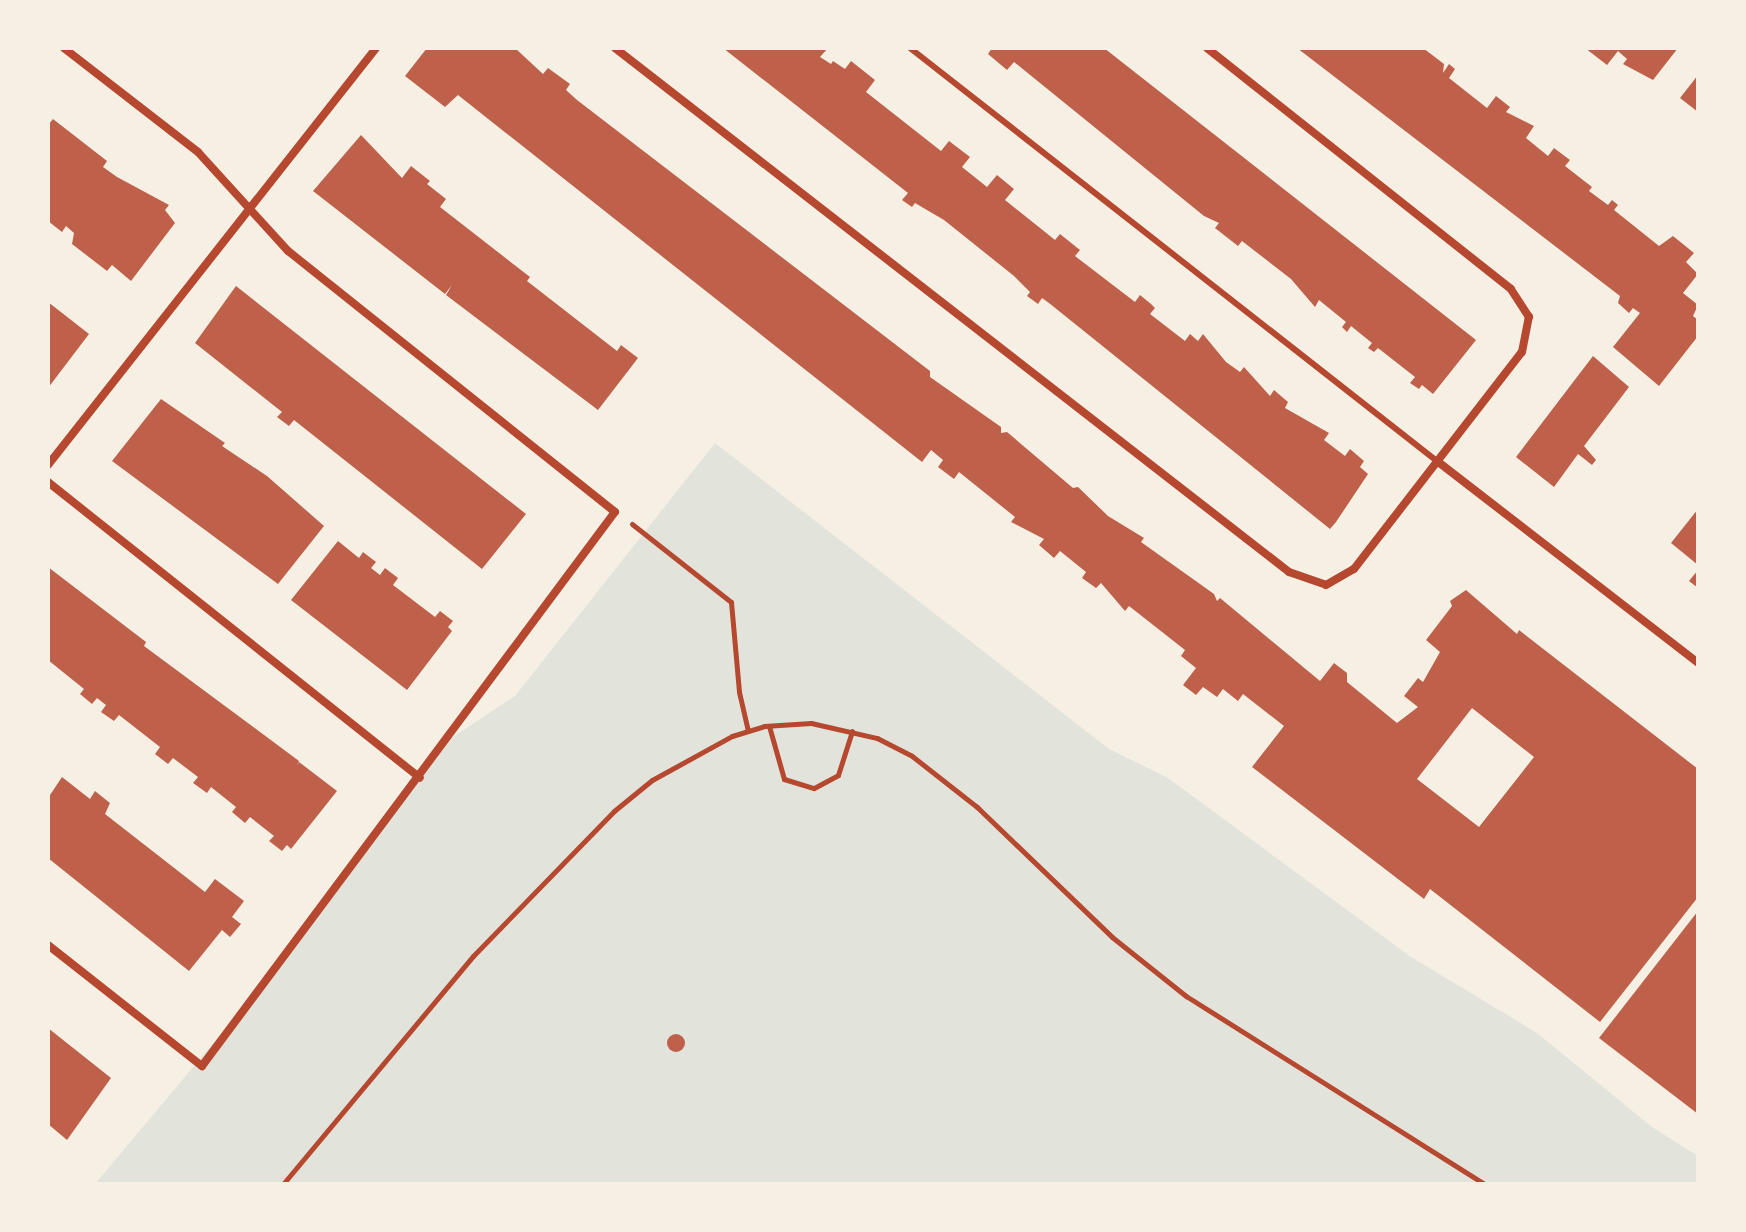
<!DOCTYPE html>
<html>
<head>
<meta charset="utf-8">
<style>
	body { margin:0 }
	#map { position:relative; width:1746px; height:1232px; overflow:hidden; background:#f6efe4; font-family:"Source Serif 4",serif }
	div>[style] { position:absolute }
	[style*='--x'] { left:calc(var(--x)*1px); top:calc(var(--y)*1px); width:calc(var(--w)*1px); rotate:calc(var(--a)*1deg) }
	.green>* { inset:0; background:#e2e4dc }
	.building>* { inset:0; background:#bf614a }
	.round { border-radius:50% }
	.path>* { height:5px; margin:-2.5px; padding:0 2.5px; transform-origin:2.5px; border-radius:2.5px; background:#b5482f }
	.service>* { height:6px; margin:-3px; padding:0 3px; transform-origin:3px; border-radius:3px; background:#b5482f }
	.minor>* { height:8px; margin:-4px; padding:0 4px; transform-origin:4px; border-radius:4px; background:#b5482f }
	span { translate:-50% -50%; white-space:nowrap; text-align:center; line-height:1.15; -webkit-text-stroke:8px #f6efe4; paint-order:stroke }
	.frame { position:absolute; inset:0; border:50px solid #f6efe4; pointer-events:none }
</style>
</head>
<body>
<div id="map">
	<div class="green">
		<i style="clip-path:polygon(715px 443px,1109px 749px,1168px 778px,1411px 957px,1537px 1033px,1652px 1127px,1698px 1156px,1698px 1184px,95px 1184px,247px 1003px,450px 739px,515px 696px)"></i>
	</div>
	<div class="building">
		<i style="clip-path:polygon(evenodd,427px 48px,515px 48px,543px 74px,548px 68px,570px 84px,566px 90px,577px 100px,930px 371px,930px 377px,1001px 427px,1001px 433px,1007px 432px,1073px 488px,1078px 487px,1108px 516px,1144px 538px,1141px 542px,1214px 594px,1217px 601px,1220px 598px,1320px 681px,1334px 663px,1347px 673px,1347px 682px,1397px 723px,1418px 707px,1404px 696px,1418px 678px,1423px 682px,1440px 652px,1426px 640px,1452px 606px,1450px 601px,1466px 590px,1517px 634px,1519px 630px,1698px 769px,1698px 897px,1600px 1022px,1430px 889px,1424px 899px,1252px 767px,1284px 726px,1243px 694px,1238px 701px,1223px 689px,1217px 697px,1203px 687px,1196px 695px,1183px 685px,1196px 668px,1181px 656px,1185px 650px,1129px 606px,1125px 611px,1101px 583px,1096px 588px,1082px 578px,1086px 572px,1060px 551px,1054px 558px,1039px 545px,1044px 539px,1011px 522px,1015px 517px,959px 472px,954px 479px,938px 467px,943px 460px,931px 450px,922px 462px,458px 95px,445px 107px,405px 76px,427px 48px,1472px 708px,1534px 757px,1479px 827px,1417px 779px,1472px 708px)"></i>
		<i style="clip-path:polygon(723px 48px,828px 48px,820px 57px,831px 64px,833px 61px,845px 69px,851px 61px,875px 80px,866px 92px,941px 151px,949px 141px,970px 157px,962px 167px,987px 187px,997px 175px,1014px 189px,1005px 200px,1055px 240px,1060px 234px,1080px 250px,1075px 256px,1135px 302px,1140px 295px,1151px 304px,1155px 308px,1150px 314px,1185px 341px,1190px 334px,1198px 341px,1203px 334px,1226px 362px,1240px 372px,1244px 367px,1270px 396px,1274px 390px,1288px 402px,1285px 408px,1329px 433px,1324px 440px,1345px 456px,1350px 449px,1364px 461px,1360px 467px,1368px 474px,1336px 522px,1330px 529px,1049px 303px,1042px 298px,1038px 304px,1027px 296px,1030px 292px,1014px 276px,944px 220px,915px 203px,912px 207px,902px 200px,908px 193px)"></i>
		<i style="clip-path:polygon(992px 48px,1104px 48px,1476px 340px,1433px 394px,1422px 385px,1419px 389px,1410px 383px,1415px 377px,1378px 348px,1374px 352px,1368px 348px,1372px 343px,1351px 326px,1347px 332px,1342px 327px,1346px 322px,1319px 300px,1315px 307px,1291px 279px,1242px 241px,1238px 246px,1215px 228px,1219px 223px,1204px 216px,1014px 62px,1007px 70px,988px 54px)"></i>
		<i style="clip-path:polygon(1297px 48px,1423px 48px,1444px 64px,1443px 73px,1449px 64px,1455px 69px,1449px 78px,1487px 108px,1496px 96px,1510px 107px,1506px 112px,1534px 126px,1526px 138px,1548px 156px,1554px 148px,1570px 160px,1565px 166px,1592px 187px,1589px 191px,1608px 205px,1612px 200px,1618px 205px,1614px 210px,1659px 246px,1673px 236px,1694px 253px,1686px 262px,1698px 274px,1683px 293px,1698px 305px,1693px 316px,1698px 320px,1698px 336px,1659px 386px,1613px 347px,1640px 313px,1633px 308px,1629px 313px,1618px 303px,1620px 296px)"></i>
		<i style="clip-path:polygon(1585px 48px,1678px 48px,1653px 80px,1623px 64px,1627px 59px,1618px 51px,1607px 65px)"></i>
		<i style="clip-path:polygon(1698px 75px,1698px 112px,1680px 98px)"></i>
		<i style="clip-path:polygon(53px 119px,107px 161px,103px 167px,117px 177px,169px 205px,165px 210px,175px 223px,131px 281px,112px 265px,107px 271px,72px 244px,74px 233px,66px 226px,62px 232px,48px 221px,48px 125px)"></i>
		<i style="clip-path:polygon(361px 135px,402px 178px,411px 166px,430px 181px,427px 184px,446px 199px,440px 207px,530px 277px,527px 281px,617px 351px,621px 345px,638px 358px,598px 410px,446px 295px,452px 285px,445px 294px,313px 191px)"></i>
		<i style="clip-path:polygon(236px 286px,526px 514px,482px 569px,294px 420px,289px 426px,277px 417px,282px 412px,195px 343px)"></i>
		<i style="clip-path:polygon(48px 302px,89px 334px,48px 388px)"></i>
		<i style="clip-path:polygon(1593px 356px,1629px 387px,1584px 446px,1596px 460px,1592px 465px,1578px 454px,1554px 487px,1516px 457px)"></i>
		<i style="clip-path:polygon(161px 399px,225px 443px,222px 446px,267px 476px,324px 526px,278px 584px,112px 461px)"></i>
		<i style="clip-path:polygon(1698px 509px,1698px 565px,1671px 543px)"></i>
		<i style="clip-path:polygon(338px 541px,359px 558px,363px 552px,376px 562px,371px 568px,380px 575px,385px 568px,398px 578px,393px 585px,435px 617px,440px 611px,453px 621px,448px 627px,452px 631px,407px 690px,291px 600px)"></i>
		<i style="clip-path:polygon(48px 567px,146px 642px,144px 646px,299px 761px,297px 766px,299px 762px,337px 791px,291px 849px,287px 845px,282px 851px,269px 841px,274px 836px,250px 817px,245px 823px,232px 812px,236px 807px,211px 787px,207px 793px,193px 783px,198px 777px,173px 758px,168px 764px,155px 754px,160px 747px,119px 715px,114px 721px,101px 712px,106px 705px,97px 698px,92px 704px,80px 694px,84px 689px,48px 660px)"></i>
		<i style="clip-path:polygon(1698px 570px,1698px 588px,1689px 581px)"></i>
		<i style="clip-path:polygon(62px 777px,90px 799px,95px 791px,110px 803px,105px 814px,205px 892px,215px 879px,244px 901px,232px 917px,241px 924px,230px 937px,222px 930px,189px 971px,48px 858px,48px 798px)"></i>
		<i style="clip-path:polygon(1698px 911px,1698px 1114px,1599px 1038px)"></i>
		<i style="clip-path:polygon(48px 1028px,111px 1078px,67px 1140px,48px 1124px)"></i>
		<i class="round" style="left:667px;top:1034px;width:18px;height:18px"></i>
	</div>
	<div class="path">
		<i style="--x:632;--y:524;--w:126;--a:38.2"></i>
		<i style="--x:731;--y:602;--w:90;--a:84.9"></i>
		<i style="--x:739;--y:692;--w:39;--a:77"></i>
		<i style="--x:769;--y:726;--w:55;--a:74.2"></i>
		<i style="--x:784;--y:779;--w:31;--a:17"></i>
		<i style="--x:814;--y:788;--w:27;--a:-28"></i>
		<i style="--x:838;--y:775;--w:46;--a:-72.3"></i>
		<i style="--x:283;--y:1184;--w:297;--a:-50.2"></i>
		<i style="--x:473;--y:956;--w:202;--a:-45.8"></i>
		<i style="--x:614;--y:811;--w:49;--a:-39.2"></i>
		<i style="--x:652;--y:780;--w:91;--a:-28.8"></i>
		<i style="--x:732;--y:736;--w:34;--a:-17"></i>
		<i style="--x:764;--y:726;--w:47;--a:-3.7"></i>
		<i style="--x:811;--y:723;--w:68;--a:12.8"></i>
		<i style="--x:877;--y:738;--w:39;--a:27"></i>
		<i style="--x:912;--y:756;--w:83;--a:38.1"></i>
		<i style="--x:977;--y:807;--w:187;--a:43.9"></i>
		<i style="--x:1112;--y:937;--w:95;--a:38.6"></i>
		<i style="--x:1186;--y:996;--w:352;--a:32.2"></i>
	</div>
	<div class="service">
		<i style="--x:910;--y:48;--w:670;--a:38.09"></i>
	</div>
	<div class="minor">
		<i style="--x:615;--y:48;--w:854;--a:37.86"></i>
		<i style="--x:1289;--y:572;--w:39;--a:19"></i>
		<i style="--x:1326;--y:585;--w:32;--a:-30"></i>
		<i style="--x:1354;--y:569;--w:274;--a:-52.3"></i>
		<i style="--x:1522;--y:352;--w:36;--a:-79"></i>
		<i style="--x:1529;--y:317;--w:33;--a:-123"></i>
		<i style="--x:1511;--y:289;--w:388;--a:-141.6"></i>
		<i style="--x:1437;--y:461;--w:330;--a:37.7"></i>
		<i style="--x:48;--y:465;--w:531;--a:-51.81"></i>
		<i style="--x:48;--y:482;--w:475;--a:38.5"></i>
		<i style="--x:48;--y:945;--w:196;--a:38.2"></i>
		<i style="--x:202;--y:1066;--w:691;--a:-53.3"></i>
		<i style="--x:615;--y:512;--w:418;--a:-141.4"></i>
		<i style="--x:288;--y:251;--w:134;--a:-132.3"></i>
		<i style="--x:198;--y:152;--w:170;--a:-142.2"></i>
	</div>
	<div class="frame"></div>
</div>
</body>
</html>
